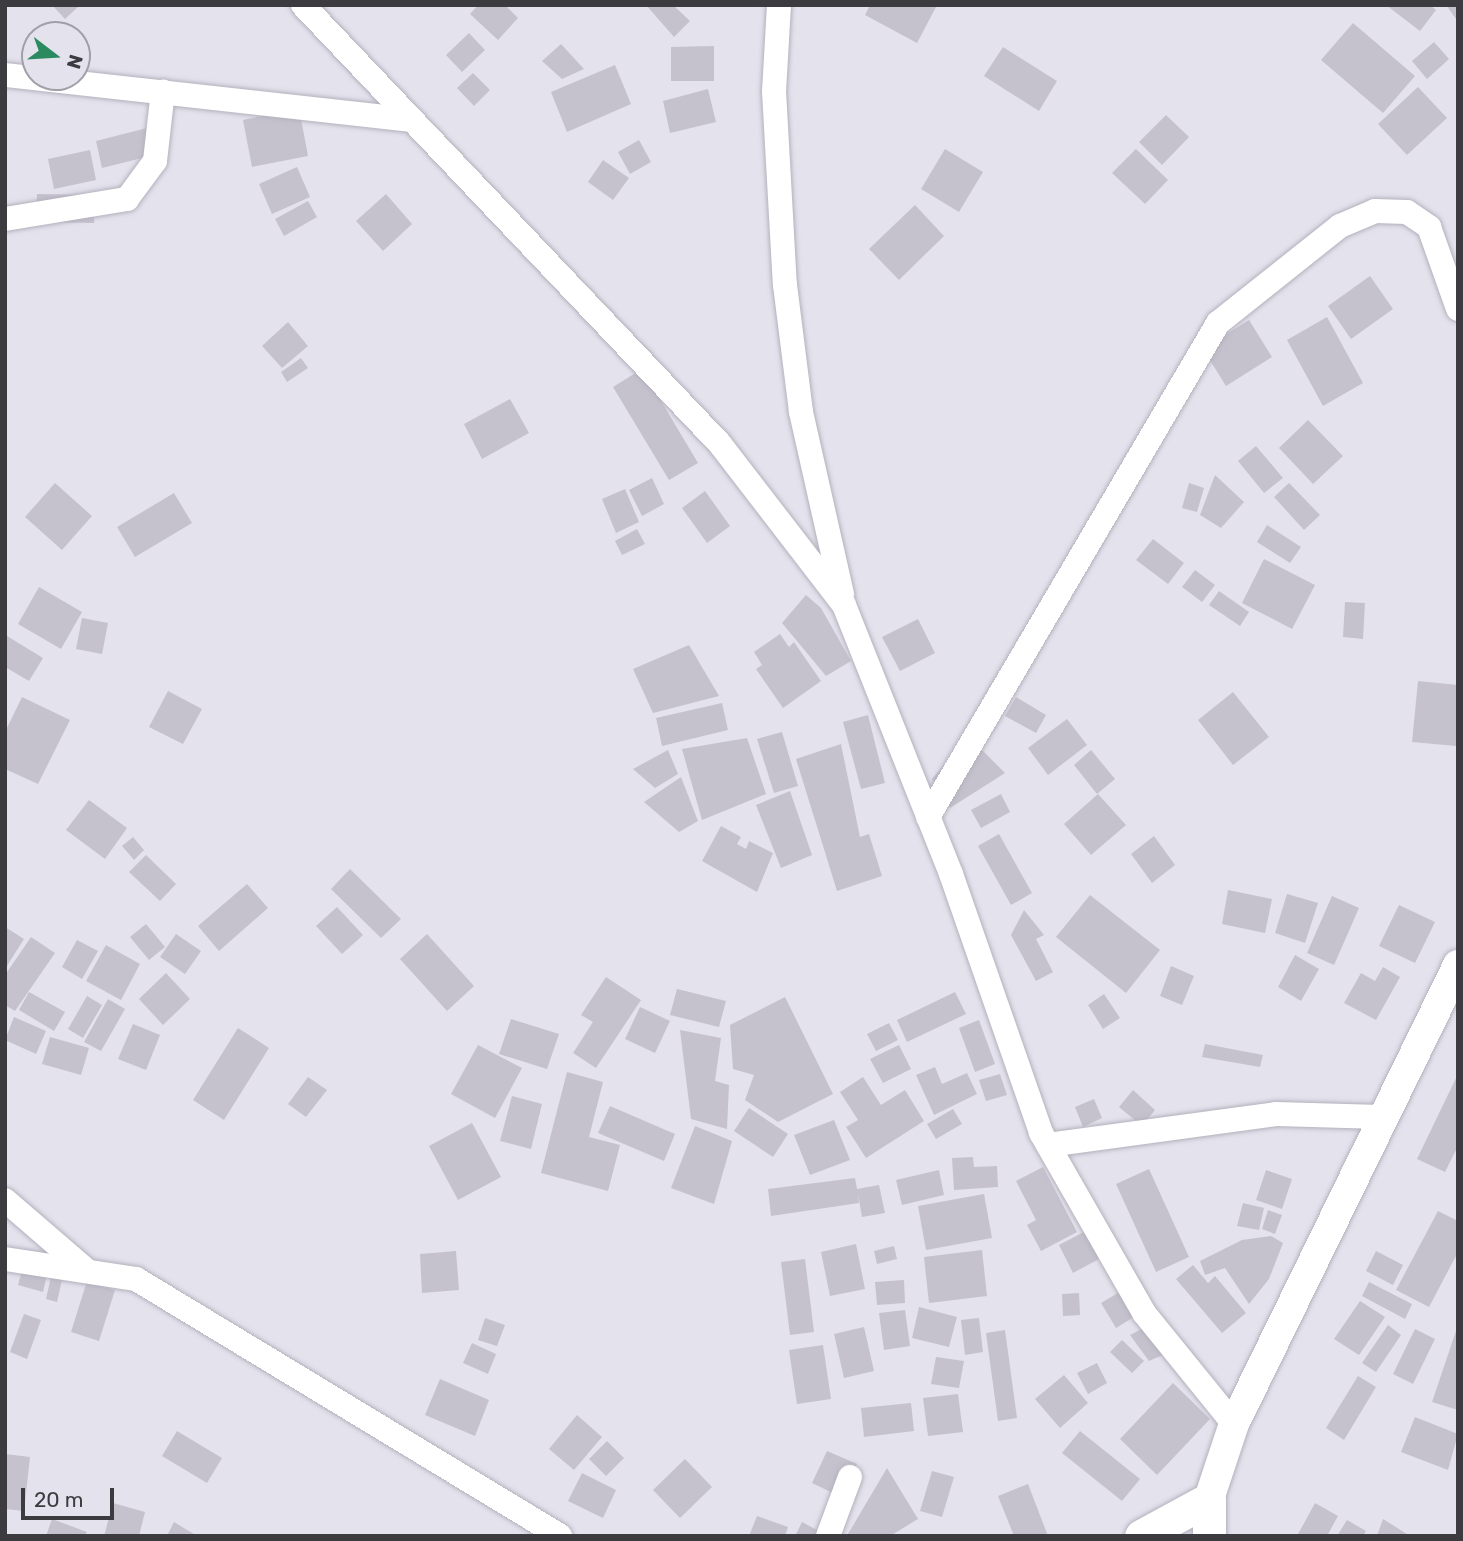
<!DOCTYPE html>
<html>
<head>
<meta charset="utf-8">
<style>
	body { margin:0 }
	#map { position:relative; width:1463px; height:1541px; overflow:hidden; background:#e4e2ed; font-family:Rubik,sans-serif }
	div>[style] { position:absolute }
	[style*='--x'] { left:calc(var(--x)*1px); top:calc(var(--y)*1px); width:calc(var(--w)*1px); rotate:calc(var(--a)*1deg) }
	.building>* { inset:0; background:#c5c2ce }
	.roads { filter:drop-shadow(0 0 2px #b3b1bc) drop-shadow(0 0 2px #b3b1bc) }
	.minor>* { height:24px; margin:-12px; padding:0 12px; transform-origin:12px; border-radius:12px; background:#fff }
	.tertiary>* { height:30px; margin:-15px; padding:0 15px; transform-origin:15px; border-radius:15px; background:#fff }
	.secondary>* { height:33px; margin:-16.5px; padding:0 16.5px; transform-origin:16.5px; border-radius:16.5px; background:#fff }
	span { translate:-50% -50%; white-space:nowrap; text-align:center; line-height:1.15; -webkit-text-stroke:6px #e4e2ed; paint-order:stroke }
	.frame { position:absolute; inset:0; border:7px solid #3c3b3f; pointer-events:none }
	.north { position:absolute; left:21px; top:21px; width:70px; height:70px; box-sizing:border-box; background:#e4e2ed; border:2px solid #a19fa7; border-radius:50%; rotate:107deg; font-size:19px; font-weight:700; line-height:28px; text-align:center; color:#3c3b3f }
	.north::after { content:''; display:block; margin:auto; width:24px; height:32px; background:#2c8a61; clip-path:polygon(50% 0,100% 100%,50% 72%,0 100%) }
	.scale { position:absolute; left:21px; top:1488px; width:93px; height:32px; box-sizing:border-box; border:4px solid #3c3b3f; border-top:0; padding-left:9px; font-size:21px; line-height:24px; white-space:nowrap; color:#3c3b3f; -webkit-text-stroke:5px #e4e2ed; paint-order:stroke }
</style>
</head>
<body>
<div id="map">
	<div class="building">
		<i style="clip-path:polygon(52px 5px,80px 5px,65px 19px)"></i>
		<i style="clip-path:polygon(478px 5px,505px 5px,518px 18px,498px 40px,470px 14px)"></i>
		<i style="clip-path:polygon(646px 5px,673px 5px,690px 21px,674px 37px)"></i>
		<i style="clip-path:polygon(870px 5px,937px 5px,917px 43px,865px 15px)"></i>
		<i style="clip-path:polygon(1386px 5px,1430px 5px,1436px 10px,1420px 31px)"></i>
		<i style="clip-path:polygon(1446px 5px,1458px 5px,1458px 18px,1456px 19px)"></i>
		<i style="clip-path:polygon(1353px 23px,1415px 76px,1383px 113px,1321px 60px)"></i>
		<i style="clip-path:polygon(469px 33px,485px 50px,462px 72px,446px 55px)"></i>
		<i style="clip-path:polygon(1434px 42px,1449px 59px,1427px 79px,1412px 61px)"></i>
		<i style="clip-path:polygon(561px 44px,584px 69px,562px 79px,542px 61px)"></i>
		<i style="clip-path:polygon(714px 46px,714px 81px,671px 81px,671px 47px)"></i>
		<i style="clip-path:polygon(1003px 47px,1057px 81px,1039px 111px,984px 76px)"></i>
		<i style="clip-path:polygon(615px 65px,631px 104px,567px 132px,551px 92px)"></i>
		<i style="clip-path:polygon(473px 73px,490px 90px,474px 106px,457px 88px)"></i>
		<i style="clip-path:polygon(1418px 87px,1447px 118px,1407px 155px,1378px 124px)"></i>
		<i style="clip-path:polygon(708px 89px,716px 122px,670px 133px,663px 101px)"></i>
		<i style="clip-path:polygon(299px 108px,308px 156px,252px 167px,243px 120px)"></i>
		<i style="clip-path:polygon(1166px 115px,1189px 137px,1162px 165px,1139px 142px)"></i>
		<i style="clip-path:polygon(151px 127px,158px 154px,102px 168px,96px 141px)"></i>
		<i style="clip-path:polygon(639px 140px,651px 162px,630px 174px,618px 152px)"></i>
		<i style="clip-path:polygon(945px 149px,983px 172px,959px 212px,921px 189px)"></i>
		<i style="clip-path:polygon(1136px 149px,1168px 180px,1145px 204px,1112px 173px)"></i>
		<i style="clip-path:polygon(90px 150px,96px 180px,54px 189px,48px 159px)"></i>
		<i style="clip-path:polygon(603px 160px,629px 178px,613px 200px,588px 182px)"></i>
		<i style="clip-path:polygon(297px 167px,310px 197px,272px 214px,259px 184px)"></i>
		<i style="clip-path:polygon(37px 194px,95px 195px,94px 223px,36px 222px)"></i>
		<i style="clip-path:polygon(386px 194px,412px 224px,383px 251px,356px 221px)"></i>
		<i style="clip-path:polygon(308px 201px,317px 217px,284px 236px,275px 219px)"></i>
		<i style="clip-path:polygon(915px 205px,944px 236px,899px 280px,869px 249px)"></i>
		<i style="clip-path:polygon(1370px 276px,1393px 309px,1351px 339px,1328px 306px)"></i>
		<i style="clip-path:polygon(1327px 317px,1363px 383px,1323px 406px,1287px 340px)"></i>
		<i style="clip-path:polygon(1249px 320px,1272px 357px,1226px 386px,1203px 349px)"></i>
		<i style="clip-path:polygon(288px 322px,308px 346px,282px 368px,262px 346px)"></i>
		<i style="clip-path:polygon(301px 358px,308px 368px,287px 382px,281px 372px)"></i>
		<i style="clip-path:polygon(642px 369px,698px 463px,669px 480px,613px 387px)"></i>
		<i style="clip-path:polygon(510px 399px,529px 433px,482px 459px,464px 424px)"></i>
		<i style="clip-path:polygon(1308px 420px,1343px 456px,1313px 484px,1279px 448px)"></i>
		<i style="clip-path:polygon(1256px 446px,1283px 478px,1264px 493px,1238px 461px)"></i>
		<i style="clip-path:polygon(1215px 475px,1244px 502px,1221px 528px,1200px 515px)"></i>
		<i style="clip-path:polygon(652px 478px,664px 504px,642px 516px,629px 490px)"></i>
		<i style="clip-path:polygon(55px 483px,92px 516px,62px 550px,25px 517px)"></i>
		<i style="clip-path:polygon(1189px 483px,1204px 488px,1197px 512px,1182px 508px)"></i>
		<i style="clip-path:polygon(1289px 483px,1320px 515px,1304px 530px,1274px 497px)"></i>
		<i style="clip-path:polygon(625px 489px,639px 522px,616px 533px,602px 499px)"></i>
		<i style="clip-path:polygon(705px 491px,730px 526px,707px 543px,682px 508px)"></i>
		<i style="clip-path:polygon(174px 493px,192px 523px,135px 557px,117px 527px)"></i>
		<i style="clip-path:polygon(1267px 525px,1301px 547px,1290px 563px,1257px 542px)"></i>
		<i style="clip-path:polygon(637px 529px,645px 544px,622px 555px,615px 541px)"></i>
		<i style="clip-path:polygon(1153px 539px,1184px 563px,1168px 584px,1136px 560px)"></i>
		<i style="clip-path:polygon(1264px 559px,1315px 585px,1292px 629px,1242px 603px)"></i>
		<i style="clip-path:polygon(1195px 570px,1215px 585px,1202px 602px,1182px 587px)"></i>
		<i style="clip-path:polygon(39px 587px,82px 612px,61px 649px,18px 624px)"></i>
		<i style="clip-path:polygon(1219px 591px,1249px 612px,1240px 626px,1209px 605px)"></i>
		<i style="clip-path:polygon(806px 595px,821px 608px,851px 661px,826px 676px,782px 623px)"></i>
		<i style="clip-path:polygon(1345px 602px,1365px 603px,1363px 639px,1343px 637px)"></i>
		<i style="clip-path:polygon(82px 618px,108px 623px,102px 654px,76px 649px)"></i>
		<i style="clip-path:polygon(918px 619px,935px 653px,900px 671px,882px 637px)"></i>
		<i style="clip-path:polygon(780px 634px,789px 647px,794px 642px,821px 681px,783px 708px,756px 669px,762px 665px,754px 652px)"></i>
		<i style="clip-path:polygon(7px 636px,43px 658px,29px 681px,5px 667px)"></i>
		<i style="clip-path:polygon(689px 645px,719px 696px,653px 713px,633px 669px)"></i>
		<i style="clip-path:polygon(1418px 681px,1458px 685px,1456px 746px,1412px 742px)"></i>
		<i style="clip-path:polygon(168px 691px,202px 709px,183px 744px,149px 727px)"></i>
		<i style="clip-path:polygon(1233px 692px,1269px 737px,1233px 765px,1198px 720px)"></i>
		<i style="clip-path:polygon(22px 697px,70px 720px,38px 784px,5px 769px,5px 732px)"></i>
		<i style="clip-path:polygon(1016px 697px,1046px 715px,1036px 733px,1005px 716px)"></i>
		<i style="clip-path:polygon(722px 703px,728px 730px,662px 746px,656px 718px)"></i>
		<i style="clip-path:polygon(868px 715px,885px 783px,861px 789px,843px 722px)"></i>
		<i style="clip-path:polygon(1067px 719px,1087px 745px,1048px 775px,1028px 748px)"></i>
		<i style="clip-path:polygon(782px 732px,798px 786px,774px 793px,757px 739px)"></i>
		<i style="clip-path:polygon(969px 737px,1005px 773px,950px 808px,932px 779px)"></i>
		<i style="clip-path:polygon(747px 738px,766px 794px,702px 820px,682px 749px)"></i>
		<i style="clip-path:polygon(841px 744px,860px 837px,869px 834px,882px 876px,837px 891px,796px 759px)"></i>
		<i style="clip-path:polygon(668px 750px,678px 774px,655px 788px,633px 769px)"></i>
		<i style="clip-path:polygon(1091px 750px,1115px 779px,1097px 794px,1074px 765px)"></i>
		<i style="clip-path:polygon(681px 777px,698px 821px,679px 832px,644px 802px)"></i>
		<i style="clip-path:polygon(790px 791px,812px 855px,781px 868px,756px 805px)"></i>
		<i style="clip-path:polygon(1001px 794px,1010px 812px,981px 828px,971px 810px)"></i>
		<i style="clip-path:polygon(1098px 794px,1126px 825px,1091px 855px,1064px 824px)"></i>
		<i style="clip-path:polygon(89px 800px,127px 828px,105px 859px,66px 830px)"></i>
		<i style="clip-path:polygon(721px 826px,741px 837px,737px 844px,746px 849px,749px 841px,773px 853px,757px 892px,702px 861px)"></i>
		<i style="clip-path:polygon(999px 834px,1032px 893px,1011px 905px,978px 846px)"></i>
		<i style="clip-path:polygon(1154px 836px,1175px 865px,1152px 883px,1131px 854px)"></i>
		<i style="clip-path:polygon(133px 837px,144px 850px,134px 860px,122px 846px)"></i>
		<i style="clip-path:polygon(146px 855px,176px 884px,160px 901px,129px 872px)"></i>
		<i style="clip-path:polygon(350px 869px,401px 919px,381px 938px,331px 889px)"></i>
		<i style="clip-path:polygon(247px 884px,268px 908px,219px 951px,198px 926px)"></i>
		<i style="clip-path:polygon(1228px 890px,1272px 899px,1265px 933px,1222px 924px)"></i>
		<i style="clip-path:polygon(1287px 894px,1318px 903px,1305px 943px,1275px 933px)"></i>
		<i style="clip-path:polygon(1090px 895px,1160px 950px,1126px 993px,1056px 937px)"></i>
		<i style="clip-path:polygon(1332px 896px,1359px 908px,1334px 965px,1307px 953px)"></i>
		<i style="clip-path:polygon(1399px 905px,1435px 922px,1415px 963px,1379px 946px)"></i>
		<i style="clip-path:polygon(337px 907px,363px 935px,342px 954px,316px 926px)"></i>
		<i style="clip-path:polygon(1024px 910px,1044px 935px,1036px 939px,1053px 972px,1036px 981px,1011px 935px)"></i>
		<i style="clip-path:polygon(146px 924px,165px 947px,149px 960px,130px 937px)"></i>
		<i style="clip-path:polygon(5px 927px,24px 939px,5px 969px)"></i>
		<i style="clip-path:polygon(176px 934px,201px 951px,185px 974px,160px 957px)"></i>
		<i style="clip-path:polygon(427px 934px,474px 986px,447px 1011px,400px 959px)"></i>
		<i style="clip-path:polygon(31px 937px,55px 953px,15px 1011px,5px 1005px,5px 975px)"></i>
		<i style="clip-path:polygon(77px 940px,98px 951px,82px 979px,62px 967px)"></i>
		<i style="clip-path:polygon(106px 945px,140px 964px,121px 1000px,86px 981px)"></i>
		<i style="clip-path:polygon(1295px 955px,1319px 969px,1301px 1001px,1278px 987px)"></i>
		<i style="clip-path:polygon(1171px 966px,1194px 976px,1182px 1005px,1160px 996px)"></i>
		<i style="clip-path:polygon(1383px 967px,1400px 977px,1376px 1020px,1344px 1003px,1361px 973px,1375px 981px)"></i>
		<i style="clip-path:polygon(166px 973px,190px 999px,163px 1025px,139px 999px)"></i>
		<i style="clip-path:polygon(606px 977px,641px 1000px,596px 1068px,573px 1053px,593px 1022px,581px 1015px)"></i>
		<i style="clip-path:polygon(677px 989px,726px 1001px,719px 1027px,670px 1015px)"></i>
		<i style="clip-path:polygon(29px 992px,65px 1012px,54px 1031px,19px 1010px)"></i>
		<i style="clip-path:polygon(955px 992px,966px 1014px,907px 1042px,897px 1020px)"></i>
		<i style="clip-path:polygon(1104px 994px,1120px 1018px,1103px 1029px,1088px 1005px)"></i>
		<i style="clip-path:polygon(87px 996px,102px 1005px,83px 1038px,68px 1029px)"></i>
		<i style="clip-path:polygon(785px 997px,833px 1094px,778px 1122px,745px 1100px,754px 1075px,733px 1069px,730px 1025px)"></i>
		<i style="clip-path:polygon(108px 999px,125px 1009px,101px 1051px,84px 1042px)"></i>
		<i style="clip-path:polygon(640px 1007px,670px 1021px,655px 1053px,625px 1039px)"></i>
		<i style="clip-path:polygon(14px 1017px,46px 1031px,36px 1054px,5px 1040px)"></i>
		<i style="clip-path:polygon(511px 1019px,559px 1034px,547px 1069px,499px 1054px)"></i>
		<i style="clip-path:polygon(979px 1020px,995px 1064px,975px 1072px,959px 1028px)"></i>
		<i style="clip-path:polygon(889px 1023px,898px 1040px,876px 1051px,867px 1034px)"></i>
		<i style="clip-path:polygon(133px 1024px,160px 1035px,146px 1070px,118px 1059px)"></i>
		<i style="clip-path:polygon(238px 1028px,269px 1048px,224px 1120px,193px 1100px)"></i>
		<i style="clip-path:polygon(680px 1030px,721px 1038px,715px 1081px,729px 1085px,727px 1129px,691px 1119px)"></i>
		<i style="clip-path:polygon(50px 1037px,89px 1048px,81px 1075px,42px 1064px)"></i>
		<i style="clip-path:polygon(1205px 1044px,1263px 1055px,1260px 1067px,1202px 1057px)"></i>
		<i style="clip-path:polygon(478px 1045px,522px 1068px,495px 1118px,451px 1094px)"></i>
		<i style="clip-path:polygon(899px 1045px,911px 1069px,883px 1083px,870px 1059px)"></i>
		<i style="clip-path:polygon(935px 1067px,942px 1084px,967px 1073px,977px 1094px,934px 1115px,916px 1075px)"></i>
		<i style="clip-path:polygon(567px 1072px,603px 1082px,589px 1137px,620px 1145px,608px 1191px,541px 1173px)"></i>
		<i style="clip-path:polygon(1000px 1074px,1007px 1095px,986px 1101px,979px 1080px)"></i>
		<i style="clip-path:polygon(1458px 1074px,1458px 1146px,1445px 1172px,1417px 1159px)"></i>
		<i style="clip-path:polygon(308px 1077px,327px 1090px,306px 1117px,288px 1104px)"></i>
		<i style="clip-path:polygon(863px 1077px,881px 1105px,905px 1090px,924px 1121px,866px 1158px,846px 1127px,858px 1120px,840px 1092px)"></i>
		<i style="clip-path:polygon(1133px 1090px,1155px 1110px,1142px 1126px,1119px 1107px)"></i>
		<i style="clip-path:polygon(512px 1096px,542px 1104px,531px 1149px,500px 1141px)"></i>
		<i style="clip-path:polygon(1094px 1099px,1102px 1118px,1083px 1127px,1075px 1107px)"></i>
		<i style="clip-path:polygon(610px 1106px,675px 1134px,664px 1161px,598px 1133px)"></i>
		<i style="clip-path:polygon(749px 1108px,788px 1134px,773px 1157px,734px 1131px)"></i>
		<i style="clip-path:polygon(953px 1109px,962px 1124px,936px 1139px,927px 1124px)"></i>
		<i style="clip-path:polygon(834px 1120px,850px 1160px,810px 1175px,794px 1135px)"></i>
		<i style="clip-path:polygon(472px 1123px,501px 1177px,458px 1200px,429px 1146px)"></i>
		<i style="clip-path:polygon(695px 1126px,732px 1141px,714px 1204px,671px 1188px)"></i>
		<i style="clip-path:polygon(973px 1157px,974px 1167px,997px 1166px,998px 1187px,954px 1190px,952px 1158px)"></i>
		<i style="clip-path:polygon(1043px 1167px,1077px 1232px,1041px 1251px,1027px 1225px,1036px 1220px,1016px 1181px)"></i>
		<i style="clip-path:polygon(1149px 1169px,1189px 1257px,1156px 1272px,1116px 1184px)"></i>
		<i style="clip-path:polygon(939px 1170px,944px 1195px,902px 1205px,896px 1180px)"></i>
		<i style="clip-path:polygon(1266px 1170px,1292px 1179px,1282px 1209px,1256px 1200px)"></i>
		<i style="clip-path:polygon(855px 1178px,857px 1189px,879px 1185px,885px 1213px,862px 1217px,858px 1194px,859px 1203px,771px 1216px,768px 1189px)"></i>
		<i style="clip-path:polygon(984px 1194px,992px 1238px,926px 1250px,918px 1206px)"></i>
		<i style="clip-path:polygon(1243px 1203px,1264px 1208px,1259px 1230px,1237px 1226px)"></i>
		<i style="clip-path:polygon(1268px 1210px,1282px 1215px,1275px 1234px,1262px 1229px)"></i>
		<i style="clip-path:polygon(1438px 1211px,1458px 1221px,1458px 1252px,1429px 1307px,1396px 1290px)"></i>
		<i style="clip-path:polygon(1095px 1226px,1110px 1253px,1073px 1273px,1059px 1245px)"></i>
		<i style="clip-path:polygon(1271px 1236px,1283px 1243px,1269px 1279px,1249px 1304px,1225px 1268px,1205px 1275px,1200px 1261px,1242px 1240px)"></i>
		<i style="clip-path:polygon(856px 1244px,865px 1289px,830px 1296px,821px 1252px)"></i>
		<i style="clip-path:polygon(894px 1246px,897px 1259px,877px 1264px,874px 1251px)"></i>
		<i style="clip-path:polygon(982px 1250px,987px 1296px,929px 1303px,924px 1257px)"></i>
		<i style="clip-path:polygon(456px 1251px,459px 1290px,422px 1293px,420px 1254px)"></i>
		<i style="clip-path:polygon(1376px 1251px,1403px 1265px,1393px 1285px,1366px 1271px)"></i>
		<i style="clip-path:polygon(805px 1259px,814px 1332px,790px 1335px,781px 1262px)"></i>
		<i style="clip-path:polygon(24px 1263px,48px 1270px,43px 1292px,18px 1285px)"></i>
		<i style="clip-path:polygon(1193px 1265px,1208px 1283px,1215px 1276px,1246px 1313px,1222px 1333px,1176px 1279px)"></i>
		<i style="clip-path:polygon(53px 1268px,64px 1271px,57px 1302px,46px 1299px)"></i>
		<i style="clip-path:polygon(904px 1280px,905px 1303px,877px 1305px,875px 1282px)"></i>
		<i style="clip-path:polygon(87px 1281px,115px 1290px,99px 1341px,71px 1332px)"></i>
		<i style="clip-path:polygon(1369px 1282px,1412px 1304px,1405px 1319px,1362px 1296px)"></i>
		<i style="clip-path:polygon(1133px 1284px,1147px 1309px,1116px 1328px,1101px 1303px)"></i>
		<i style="clip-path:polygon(1079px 1293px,1080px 1315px,1063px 1316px,1062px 1294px)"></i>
		<i style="clip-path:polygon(1360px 1301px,1385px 1317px,1359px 1355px,1334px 1339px)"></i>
		<i style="clip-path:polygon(919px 1307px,957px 1317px,949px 1347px,912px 1338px)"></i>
		<i style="clip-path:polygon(905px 1310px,910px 1346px,884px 1350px,879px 1313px)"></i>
		<i style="clip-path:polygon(24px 1314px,41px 1320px,27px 1359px,10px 1352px)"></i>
		<i style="clip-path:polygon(485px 1318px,505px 1325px,497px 1346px,478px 1340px)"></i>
		<i style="clip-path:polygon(979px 1318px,983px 1352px,965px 1355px,961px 1320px)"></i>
		<i style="clip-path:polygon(1159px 1320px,1174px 1350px,1149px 1361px,1130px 1335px)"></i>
		<i style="clip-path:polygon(1388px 1325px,1401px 1335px,1376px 1372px,1362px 1363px)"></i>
		<i style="clip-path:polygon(864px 1327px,874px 1371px,844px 1378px,834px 1334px)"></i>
		<i style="clip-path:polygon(1457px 1328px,1458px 1328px,1458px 1410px,1432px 1402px)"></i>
		<i style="clip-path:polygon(1415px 1329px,1435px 1339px,1413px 1384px,1393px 1374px)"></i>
		<i style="clip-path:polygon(1005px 1330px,1017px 1418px,998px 1421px,986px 1333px)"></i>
		<i style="clip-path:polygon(1122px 1340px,1144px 1361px,1132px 1373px,1110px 1352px)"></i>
		<i style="clip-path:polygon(472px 1343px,496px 1354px,488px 1374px,463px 1363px)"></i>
		<i style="clip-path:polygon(823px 1345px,831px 1399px,797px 1404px,789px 1350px)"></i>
		<i style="clip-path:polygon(936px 1357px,964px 1361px,959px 1388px,931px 1384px)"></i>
		<i style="clip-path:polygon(1097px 1363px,1107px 1383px,1088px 1394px,1077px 1373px)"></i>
		<i style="clip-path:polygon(1064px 1375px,1088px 1403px,1060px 1428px,1035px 1399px)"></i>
		<i style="clip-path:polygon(1358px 1376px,1376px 1387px,1344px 1440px,1326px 1428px)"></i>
		<i style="clip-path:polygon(440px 1379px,489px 1400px,475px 1436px,425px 1415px)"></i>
		<i style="clip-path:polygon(1173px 1383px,1210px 1419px,1157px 1475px,1120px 1439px)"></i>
		<i style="clip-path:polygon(958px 1394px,963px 1432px,928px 1436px,923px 1398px)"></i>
		<i style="clip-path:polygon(911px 1403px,914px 1431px,864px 1437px,861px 1408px)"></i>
		<i style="clip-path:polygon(577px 1415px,602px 1437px,574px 1470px,549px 1449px)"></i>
		<i style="clip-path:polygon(1415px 1417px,1458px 1434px,1448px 1470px,1401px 1452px)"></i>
		<i style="clip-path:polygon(177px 1431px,222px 1458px,207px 1483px,162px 1456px)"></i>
		<i style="clip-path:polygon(1080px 1431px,1140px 1479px,1122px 1501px,1062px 1453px)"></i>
		<i style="clip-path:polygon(607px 1441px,624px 1458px,606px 1476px,589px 1459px)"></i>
		<i style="clip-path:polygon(827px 1451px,857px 1464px,841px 1497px,812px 1483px)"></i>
		<i style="clip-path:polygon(5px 1454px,30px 1457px,24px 1511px,5px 1509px)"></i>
		<i style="clip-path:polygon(685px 1459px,712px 1487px,680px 1518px,653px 1490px)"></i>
		<i style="clip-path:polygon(887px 1468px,918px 1519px,890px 1536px,848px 1534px)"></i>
		<i style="clip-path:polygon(932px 1471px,954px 1477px,942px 1517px,920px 1511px)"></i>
		<i style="clip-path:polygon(582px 1473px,616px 1490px,603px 1518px,568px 1501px)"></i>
		<i style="clip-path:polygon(1028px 1484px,1048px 1536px,1014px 1536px,998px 1496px)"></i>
		<i style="clip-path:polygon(113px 1503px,145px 1512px,139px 1536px,104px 1536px)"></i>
		<i style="clip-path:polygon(1315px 1503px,1338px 1516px,1327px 1536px,1297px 1536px)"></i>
		<i style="clip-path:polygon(757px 1516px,788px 1527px,785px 1536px,749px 1536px)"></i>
		<i style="clip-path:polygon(52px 1519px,87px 1532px,85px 1536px,46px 1536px)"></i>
		<i style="clip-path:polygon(1383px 1519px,1410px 1536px,1377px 1536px)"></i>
		<i style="clip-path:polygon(1347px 1520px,1366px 1531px,1363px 1536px,1337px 1536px)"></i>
		<i style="clip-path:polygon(174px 1522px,197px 1536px,167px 1536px)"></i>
		<i style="clip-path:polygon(802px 1522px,828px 1536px,795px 1536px)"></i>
	</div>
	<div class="roads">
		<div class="minor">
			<i style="--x:303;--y:5;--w:605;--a:46.47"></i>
			<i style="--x:720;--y:444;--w:203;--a:52.4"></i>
			<i style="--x:844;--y:605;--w:289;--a:68.3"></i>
			<i style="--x:951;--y:874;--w:274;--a:70.8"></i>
			<i style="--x:1041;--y:1133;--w:207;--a:60.2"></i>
			<i style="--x:1144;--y:1313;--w:143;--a:51"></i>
			<i style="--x:779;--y:5;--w:86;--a:93.3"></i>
			<i style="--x:774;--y:91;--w:194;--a:86.8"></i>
			<i style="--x:785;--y:285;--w:128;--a:82.8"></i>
			<i style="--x:801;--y:412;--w:187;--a:77.3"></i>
			<i style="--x:5;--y:75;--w:409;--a:6.3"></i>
			<i style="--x:5;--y:219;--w:124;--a:-9.3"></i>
			<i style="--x:127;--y:199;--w:47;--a:-53.6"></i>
			<i style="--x:155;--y:161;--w:70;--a:-83.5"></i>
			<i style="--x:928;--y:817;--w:573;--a:-59.59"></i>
			<i style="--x:1218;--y:323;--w:156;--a:-38.5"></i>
			<i style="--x:1340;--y:226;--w:38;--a:-23"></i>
			<i style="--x:1375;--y:211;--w:32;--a:2"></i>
			<i style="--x:1407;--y:212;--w:27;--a:34"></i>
			<i style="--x:1429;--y:227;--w:87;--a:70.5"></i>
			<i style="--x:1048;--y:1145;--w:230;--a:-7.7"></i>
			<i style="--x:1276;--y:1114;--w:105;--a:1.6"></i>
			<i style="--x:5;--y:1200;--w:107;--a:40.8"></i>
			<i style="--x:5;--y:1259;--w:133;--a:8.7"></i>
			<i style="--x:136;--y:1279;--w:496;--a:31.2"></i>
			<i style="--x:828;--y:1536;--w:63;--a:-69.6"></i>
		</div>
		<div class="tertiary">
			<i style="--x:1209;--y:1499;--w:79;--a:-71.6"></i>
			<i style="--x:1234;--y:1424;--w:511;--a:-63.99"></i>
		</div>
		<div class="secondary">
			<i style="--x:1141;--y:1536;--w:77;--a:-28.6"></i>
			<i style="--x:1209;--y:1499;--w:37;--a:90"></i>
		</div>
	</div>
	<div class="frame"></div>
	<div class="north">N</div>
	<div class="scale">20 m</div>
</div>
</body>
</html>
